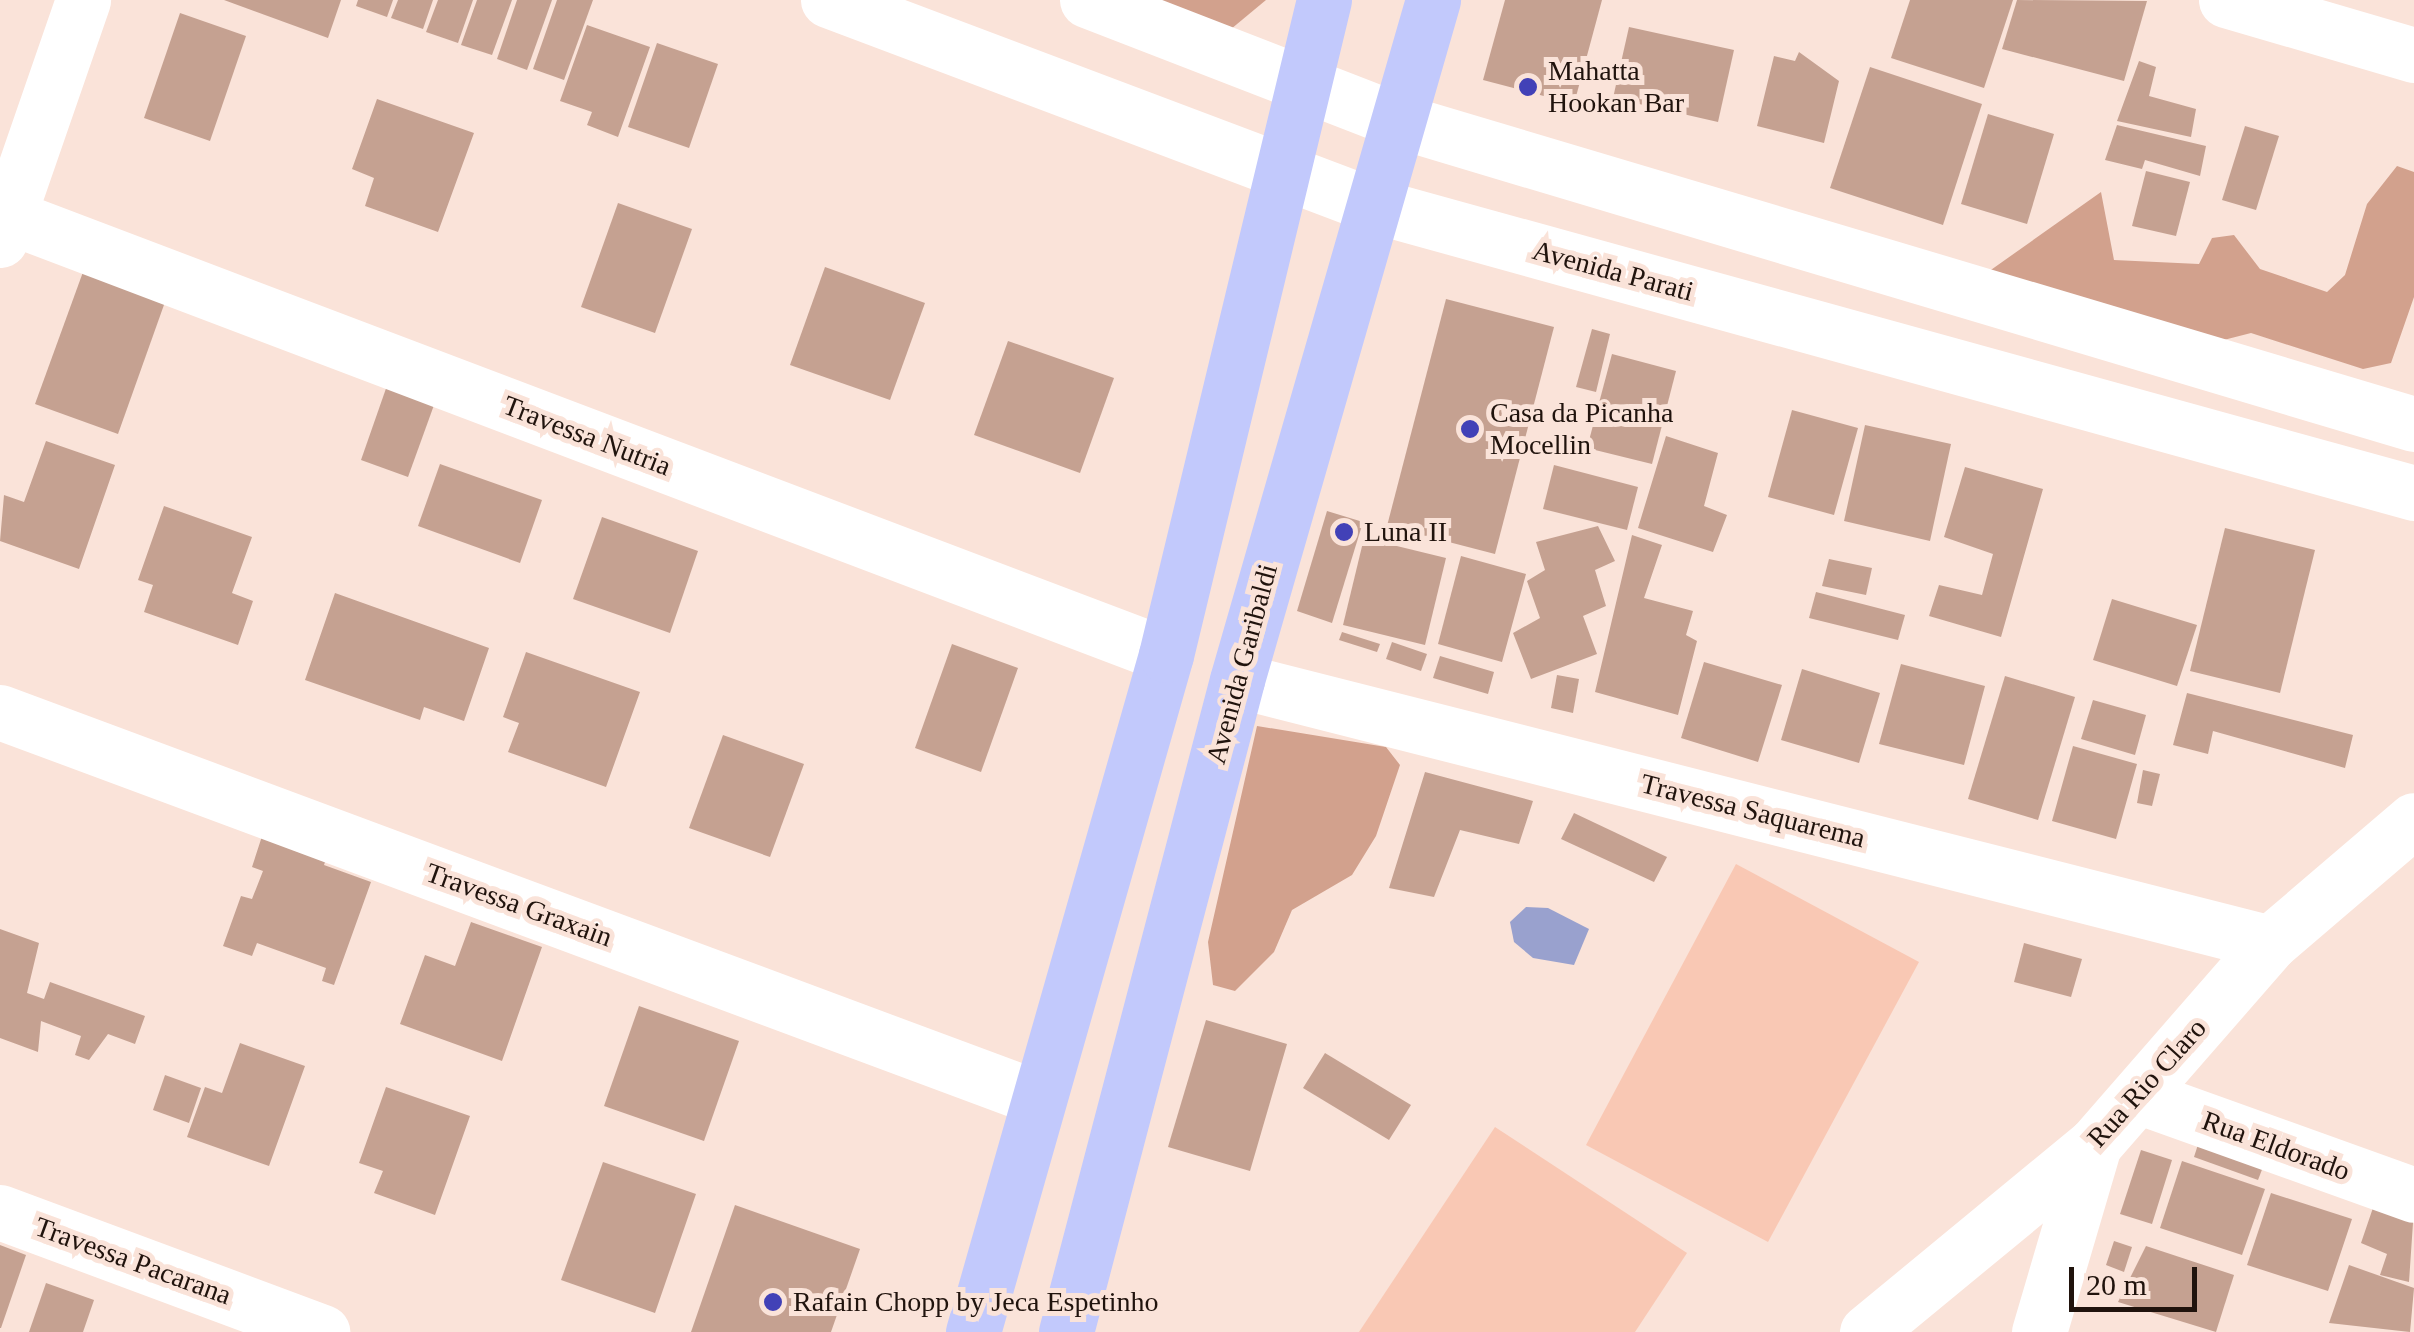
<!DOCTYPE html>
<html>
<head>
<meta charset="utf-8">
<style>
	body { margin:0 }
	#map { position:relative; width:2414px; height:1332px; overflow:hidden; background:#fae3d9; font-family:Georgia,serif }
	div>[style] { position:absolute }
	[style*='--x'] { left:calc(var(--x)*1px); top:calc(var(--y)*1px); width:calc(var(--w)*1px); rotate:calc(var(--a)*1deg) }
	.green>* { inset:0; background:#f9c8b4 }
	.forest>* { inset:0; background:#d2a18d }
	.water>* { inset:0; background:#99a1ce }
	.building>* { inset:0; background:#c5a191 }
	.minor>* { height:55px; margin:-27.5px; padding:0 27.5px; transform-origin:27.5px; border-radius:27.5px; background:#fff }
	.major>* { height:55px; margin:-27.5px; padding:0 27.5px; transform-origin:27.5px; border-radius:27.5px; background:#c2c9fc }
	.dots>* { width:28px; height:28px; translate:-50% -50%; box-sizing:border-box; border:5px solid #fae3d9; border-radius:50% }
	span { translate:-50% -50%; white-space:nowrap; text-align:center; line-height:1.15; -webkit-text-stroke:10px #fae3d9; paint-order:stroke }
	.poi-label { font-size:28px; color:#20130d }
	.left { translate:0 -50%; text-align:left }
	.street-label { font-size:28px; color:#20130d }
	.scale { position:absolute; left:2069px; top:1267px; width:128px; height:45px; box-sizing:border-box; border:5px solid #20130d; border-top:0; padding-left:12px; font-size:30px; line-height:35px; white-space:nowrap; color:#20130d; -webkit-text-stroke:8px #fae3d9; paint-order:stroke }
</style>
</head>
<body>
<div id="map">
	<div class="green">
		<i style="clip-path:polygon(1736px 864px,1919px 962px,1768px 1242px,1586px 1145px)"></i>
		<i style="clip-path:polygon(1495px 1127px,1687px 1253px,1635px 1332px,1359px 1332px)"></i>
	</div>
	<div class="forest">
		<i style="clip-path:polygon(1102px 0,1266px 0,1213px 44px)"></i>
		<i style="clip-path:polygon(2397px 166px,2414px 172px,2414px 297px,2391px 363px,2363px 369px,2251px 333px,2208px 344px,1988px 272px,2101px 192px,2114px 260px,2199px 264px,2212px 238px,2234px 235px,2260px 269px,2327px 292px,2345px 275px,2367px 204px)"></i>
		<i style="clip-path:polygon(1257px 726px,1386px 747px,1400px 765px,1376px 836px,1352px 875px,1292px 910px,1274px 952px,1235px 991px,1213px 985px,1208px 942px)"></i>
	</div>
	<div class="water">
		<i style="clip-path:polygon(1526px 907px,1548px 908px,1589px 929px,1574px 965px,1533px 958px,1514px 942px,1510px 922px)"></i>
	</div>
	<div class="building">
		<i style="clip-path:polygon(224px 0,341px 0,328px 38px)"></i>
		<i style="clip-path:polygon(358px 0,393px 0,387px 17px,356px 6px)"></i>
		<i style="clip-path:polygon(398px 0,433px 0,423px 29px,391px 18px)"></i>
		<i style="clip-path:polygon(438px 0,473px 0,458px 43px,426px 32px)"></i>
		<i style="clip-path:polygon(477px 0,512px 0,492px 55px,461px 45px)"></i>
		<i style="clip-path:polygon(517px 0,552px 0,527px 70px,497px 59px)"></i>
		<i style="clip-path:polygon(557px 0,593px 0,564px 80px,533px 69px)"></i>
		<i style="clip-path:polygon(1505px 0,1602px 0,1574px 104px,1483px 80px)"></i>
		<i style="clip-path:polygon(1910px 0,2013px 0,1984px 88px,1891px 58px)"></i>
		<i style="clip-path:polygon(2017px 0,2147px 1px,2124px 81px,2002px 49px)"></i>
		<i style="clip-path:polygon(180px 13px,246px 36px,210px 141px,144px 118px)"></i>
		<i style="clip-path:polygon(587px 25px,650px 47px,618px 137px,587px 125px,592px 112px,560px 101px)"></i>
		<i style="clip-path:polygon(1629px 27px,1734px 50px,1718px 122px,1613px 98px)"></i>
		<i style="clip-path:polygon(657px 43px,718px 64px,689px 148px,628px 127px)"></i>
		<i style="clip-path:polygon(1799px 52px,1839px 81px,1824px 143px,1757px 126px,1774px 56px,1795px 61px)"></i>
		<i style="clip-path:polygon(2139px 61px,2156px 67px,2149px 96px,2196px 109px,2191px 137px,2117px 121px)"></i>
		<i style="clip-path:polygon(1870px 67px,1982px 104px,1943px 225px,1830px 188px)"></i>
		<i style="clip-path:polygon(377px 99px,474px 133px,438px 232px,365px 206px,374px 178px,352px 169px)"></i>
		<i style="clip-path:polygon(1988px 114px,2054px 134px,2027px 224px,1961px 204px)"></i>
		<i style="clip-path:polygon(2117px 125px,2206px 146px,2200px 176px,2145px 160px,2142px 169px,2105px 160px)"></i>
		<i style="clip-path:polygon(2245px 126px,2279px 136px,2256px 210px,2222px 200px)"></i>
		<i style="clip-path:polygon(2146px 171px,2190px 182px,2176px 236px,2132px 226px)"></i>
		<i style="clip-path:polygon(618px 203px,692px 229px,655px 333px,581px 307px)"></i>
		<i style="clip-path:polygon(825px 267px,925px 303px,890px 400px,790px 365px)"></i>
		<i style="clip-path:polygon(83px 272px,165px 302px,118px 434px,35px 404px)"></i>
		<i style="clip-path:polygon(1446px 299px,1554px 327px,1495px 554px,1387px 526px)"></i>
		<i style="clip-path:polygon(1592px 329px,1610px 334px,1596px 392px,1576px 387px)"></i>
		<i style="clip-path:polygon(1008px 341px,1114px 378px,1080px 473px,974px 435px)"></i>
		<i style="clip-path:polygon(1612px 354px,1676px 371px,1652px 464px,1587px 448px)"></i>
		<i style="clip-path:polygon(390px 377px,438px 394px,408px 477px,361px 460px)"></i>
		<i style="clip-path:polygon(1792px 410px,1858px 428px,1834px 515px,1768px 497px)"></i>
		<i style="clip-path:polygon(1865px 425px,1951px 444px,1930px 541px,1844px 521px)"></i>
		<i style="clip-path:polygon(1666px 436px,1718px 453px,1704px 506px,1727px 515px,1713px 552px,1638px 528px)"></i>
		<i style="clip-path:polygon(46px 441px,115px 465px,79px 569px,0 541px,4px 495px,24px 502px)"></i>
		<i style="clip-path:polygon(440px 464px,542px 500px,520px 563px,418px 526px)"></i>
		<i style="clip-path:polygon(1554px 465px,1638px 487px,1627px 530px,1543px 509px)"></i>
		<i style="clip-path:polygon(1965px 467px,2043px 489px,2001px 637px,1929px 616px,1939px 585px,1982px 595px,1993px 554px,1944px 537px)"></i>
		<i style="clip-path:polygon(164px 506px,252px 537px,232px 593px,253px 601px,238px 645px,144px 612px,153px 585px,138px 580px)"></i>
		<i style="clip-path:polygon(1327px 511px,1363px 522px,1332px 623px,1297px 611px)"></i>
		<i style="clip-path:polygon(602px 517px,698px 551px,670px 633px,573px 599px)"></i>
		<i style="clip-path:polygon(1598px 526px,1615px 561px,1595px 570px,1606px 606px,1583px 616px,1597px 654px,1531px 679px,1513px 633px,1540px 618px,1527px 581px,1545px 570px,1536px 542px)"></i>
		<i style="clip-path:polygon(2225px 528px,2315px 550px,2280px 693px,2190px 671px)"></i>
		<i style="clip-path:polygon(1632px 535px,1662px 545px,1644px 598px,1693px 611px,1686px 635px,1697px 641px,1678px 715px,1595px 692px)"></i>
		<i style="clip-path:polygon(1364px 538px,1446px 558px,1425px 645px,1343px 625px)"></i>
		<i style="clip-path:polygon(1461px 556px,1526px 574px,1502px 662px,1438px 644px)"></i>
		<i style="clip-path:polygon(1829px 559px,1872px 568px,1866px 595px,1822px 586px)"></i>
		<i style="clip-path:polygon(1816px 592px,1905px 615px,1898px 640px,1809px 618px)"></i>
		<i style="clip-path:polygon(335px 593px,489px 648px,464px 721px,424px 707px,420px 720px,305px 680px)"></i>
		<i style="clip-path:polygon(2112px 599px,2197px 625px,2177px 686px,2093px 660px)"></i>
		<i style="clip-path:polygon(1342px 632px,1380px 644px,1377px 652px,1339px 640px)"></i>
		<i style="clip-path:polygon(1392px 642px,1427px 654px,1421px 671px,1386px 659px)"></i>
		<i style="clip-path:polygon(952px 644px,1018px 668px,981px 772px,915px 748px)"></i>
		<i style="clip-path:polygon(526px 652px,640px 692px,606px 787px,508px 752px,519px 723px,503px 717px)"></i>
		<i style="clip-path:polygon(1440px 656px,1494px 672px,1488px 694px,1433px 678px)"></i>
		<i style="clip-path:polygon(1704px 662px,1782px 685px,1758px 762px,1681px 738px)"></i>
		<i style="clip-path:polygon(1901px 664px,1985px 686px,1964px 765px,1879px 744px)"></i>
		<i style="clip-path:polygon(1802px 669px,1880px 693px,1859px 763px,1781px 740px)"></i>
		<i style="clip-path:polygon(1557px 675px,1579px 679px,1573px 713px,1551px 708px)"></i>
		<i style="clip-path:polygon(2005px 676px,2075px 697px,2038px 820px,1968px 799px)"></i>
		<i style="clip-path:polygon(2187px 693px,2353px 735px,2345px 768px,2213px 731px,2208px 754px,2173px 745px)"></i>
		<i style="clip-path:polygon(2093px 700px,2146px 715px,2135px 755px,2081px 739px)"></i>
		<i style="clip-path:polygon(723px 735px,804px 764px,770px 857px,689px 828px)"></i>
		<i style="clip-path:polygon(2073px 746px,2137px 764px,2116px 839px,2052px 821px)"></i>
		<i style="clip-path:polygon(2143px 770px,2160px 774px,2152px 806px,2137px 803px)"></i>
		<i style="clip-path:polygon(1425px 772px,1533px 801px,1519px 844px,1460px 830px,1434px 897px,1389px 888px)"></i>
		<i style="clip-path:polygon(1574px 813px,1667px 857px,1654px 882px,1561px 839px)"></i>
		<i style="clip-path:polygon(264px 830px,328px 853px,324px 865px,371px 882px,334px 985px,322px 981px,326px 968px,257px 943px,252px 956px,223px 946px,241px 896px,252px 899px,263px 871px,252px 867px)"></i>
		<i style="clip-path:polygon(471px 922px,542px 947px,502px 1061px,400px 1024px,425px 955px,455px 966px)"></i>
		<i style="clip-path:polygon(0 929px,39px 943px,27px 993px,44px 999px,50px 982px,145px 1016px,135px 1044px,108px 1034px,89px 1060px,75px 1055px,81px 1036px,41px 1021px,38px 1052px,0 1038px)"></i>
		<i style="clip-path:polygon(2024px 943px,2082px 959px,2071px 997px,2014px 982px)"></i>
		<i style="clip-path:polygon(639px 1006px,739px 1041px,704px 1141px,604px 1106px)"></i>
		<i style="clip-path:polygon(1206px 1020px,1287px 1044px,1250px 1171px,1168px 1147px)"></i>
		<i style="clip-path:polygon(240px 1043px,305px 1066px,269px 1166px,187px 1137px,205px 1087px,222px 1093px)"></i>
		<i style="clip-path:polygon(1325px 1053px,1411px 1105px,1389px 1140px,1303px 1088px)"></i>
		<i style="clip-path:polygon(165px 1075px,201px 1088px,189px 1123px,153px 1110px)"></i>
		<i style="clip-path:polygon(386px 1087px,470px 1116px,435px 1215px,374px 1193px,383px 1171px,359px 1163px)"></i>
		<i style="clip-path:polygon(2202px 1132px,2263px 1167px,2258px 1180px,2194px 1157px)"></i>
		<i style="clip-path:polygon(2141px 1150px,2172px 1160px,2152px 1224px,2120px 1214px)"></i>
		<i style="clip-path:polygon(2182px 1161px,2265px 1189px,2242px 1255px,2160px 1228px)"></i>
		<i style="clip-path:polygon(603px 1162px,696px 1194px,655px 1313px,561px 1280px)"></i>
		<i style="clip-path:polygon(2271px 1193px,2352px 1219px,2328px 1291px,2247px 1265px)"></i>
		<i style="clip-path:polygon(2377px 1196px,2414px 1208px,2409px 1282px,2380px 1275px,2387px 1254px,2361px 1243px)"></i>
		<i style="clip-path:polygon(735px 1205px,860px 1249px,831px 1332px,691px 1332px)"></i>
		<i style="clip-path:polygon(2114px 1241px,2132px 1247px,2124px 1272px,2106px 1265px)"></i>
		<i style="clip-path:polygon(0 1245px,26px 1255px,1px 1328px,0 1328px)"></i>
		<i style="clip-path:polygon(2146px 1246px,2234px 1275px,2216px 1332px,2118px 1302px)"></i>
		<i style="clip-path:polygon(2349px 1265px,2414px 1288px,2410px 1332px,2329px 1323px)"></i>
		<i style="clip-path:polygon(46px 1283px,94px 1300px,83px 1332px,29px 1332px)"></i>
	</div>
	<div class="minor">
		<i style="--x:828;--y:0;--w:581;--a:20.65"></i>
		<i style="--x:1372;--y:205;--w:1081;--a:15.45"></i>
		<i style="--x:1087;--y:0;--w:331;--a:21.2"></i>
		<i style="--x:1396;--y:120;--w:1062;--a:16.63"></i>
		<i style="--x:2226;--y:0;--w:196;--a:16.3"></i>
		<i style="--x:8;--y:216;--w:1238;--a:20.76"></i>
		<i style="--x:0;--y:240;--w:254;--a:-70.9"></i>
		<i style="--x:1237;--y:680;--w:1066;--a:14.28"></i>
		<i style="--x:0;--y:712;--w:1107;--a:20.4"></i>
		<i style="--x:2138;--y:1096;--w:293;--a:19.7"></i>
		<i style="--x:0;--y:1212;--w:344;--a:20.4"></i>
		<i style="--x:1867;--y:1332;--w:294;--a:-39.5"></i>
		<i style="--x:2094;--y:1145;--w:268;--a:-48.9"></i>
		<i style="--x:2270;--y:943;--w:189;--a:-40.5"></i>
		<i style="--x:2039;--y:1332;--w:195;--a:-73.6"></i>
	</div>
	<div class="major">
		<i style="--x:973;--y:1332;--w:704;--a:-74.09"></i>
		<i style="--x:1166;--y:655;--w:674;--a:-76.44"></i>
		<i style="--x:1066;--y:1332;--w:674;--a:-75.3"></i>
		<i style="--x:1237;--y:680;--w:708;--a:-73.92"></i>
	</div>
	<div class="dots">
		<i style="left:1528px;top:87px;background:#4241b7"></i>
		<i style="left:1470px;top:429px;background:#4241b7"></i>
		<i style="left:1344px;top:532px;background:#4241b7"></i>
		<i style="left:773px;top:1302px;background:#4241b7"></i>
	</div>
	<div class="poi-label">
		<span class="left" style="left:1548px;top:87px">Mahatta<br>Hookan Bar</span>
		<span class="left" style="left:1490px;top:429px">Casa da Picanha<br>Mocellin</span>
		<span class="left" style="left:1364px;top:532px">Luna II</span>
		<span class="left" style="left:793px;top:1302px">Rafain Chopp by Jeca Espetinho</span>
	</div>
	<div class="street-label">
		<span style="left:1613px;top:271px;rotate:15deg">Avenida Parati</span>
		<span style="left:587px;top:436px;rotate:21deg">Travessa Nutria</span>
		<span style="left:1242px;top:664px;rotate:-75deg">Avenida Garibaldi</span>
		<span style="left:1753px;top:811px;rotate:14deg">Travessa Saquarema</span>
		<span style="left:519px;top:905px;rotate:20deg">Travessa Graxain</span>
		<span style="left:2147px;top:1083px;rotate:-48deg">Rua Rio Claro</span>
		<span style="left:2276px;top:1146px;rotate:20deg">Rua Eldorado</span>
		<span style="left:133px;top:1261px;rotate:20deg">Travessa Pacarana</span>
	</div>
	<div class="scale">20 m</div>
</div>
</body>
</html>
